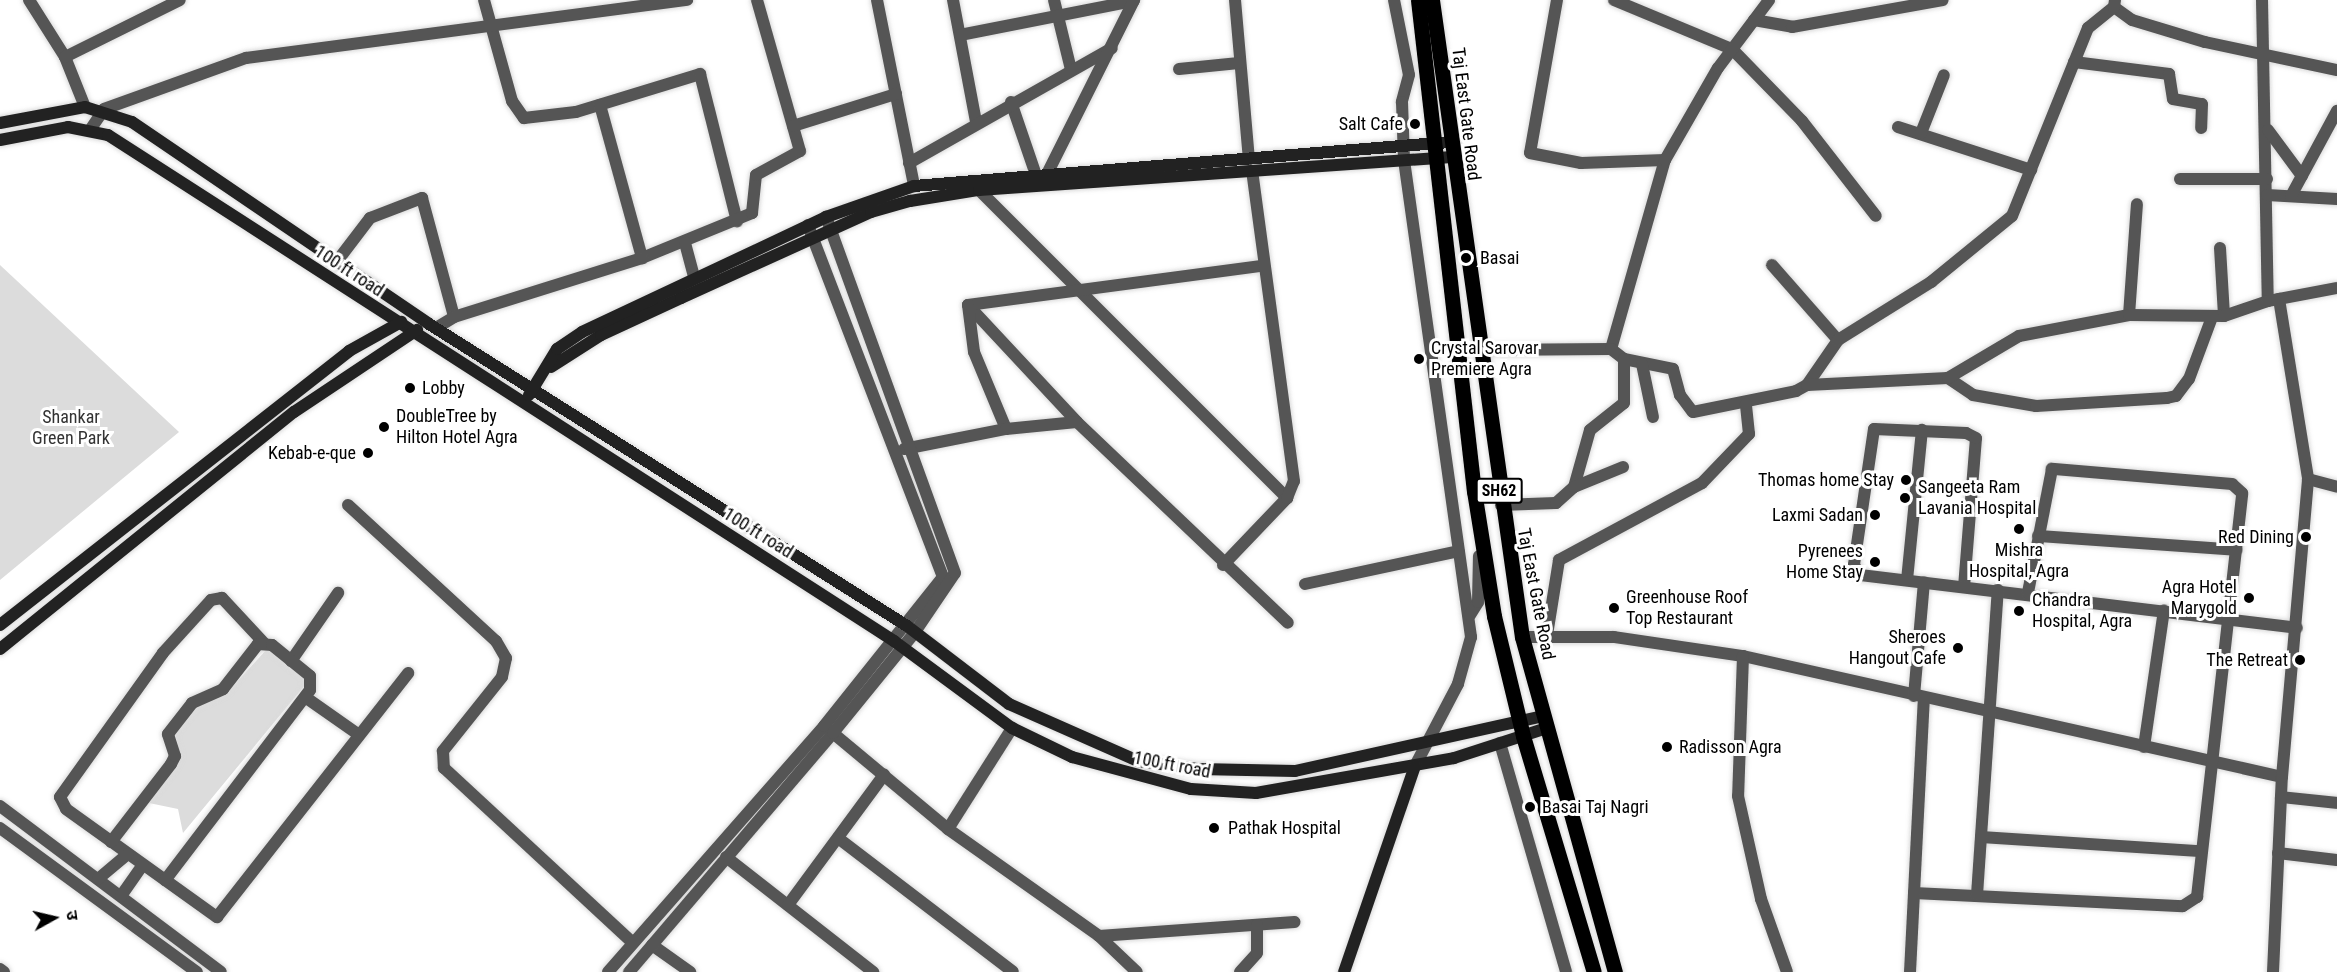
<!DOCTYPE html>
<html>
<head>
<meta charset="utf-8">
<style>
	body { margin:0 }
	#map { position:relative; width:2337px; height:972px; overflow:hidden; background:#fff; font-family:"Roboto Condensed","Noto Sans Devanagari",sans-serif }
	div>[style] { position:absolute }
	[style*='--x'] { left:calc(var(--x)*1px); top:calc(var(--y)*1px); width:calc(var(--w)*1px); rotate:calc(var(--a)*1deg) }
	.green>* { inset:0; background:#dcdcdc }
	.roads { filter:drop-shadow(0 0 2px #dbdbdb) drop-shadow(0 0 2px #dbdbdb) }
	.street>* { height:12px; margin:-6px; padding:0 6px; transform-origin:6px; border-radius:6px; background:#555 }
	.secondary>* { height:12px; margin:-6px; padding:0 6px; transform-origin:6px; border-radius:6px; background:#222 }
	.primary>* { height:15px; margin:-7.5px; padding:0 7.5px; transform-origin:7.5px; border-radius:7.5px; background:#000 }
	.rail>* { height:3px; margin-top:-1.5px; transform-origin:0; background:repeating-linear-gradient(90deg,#000 0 9px,transparent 0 12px) }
	.dots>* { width:16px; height:16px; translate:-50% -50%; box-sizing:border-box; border:3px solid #fff; border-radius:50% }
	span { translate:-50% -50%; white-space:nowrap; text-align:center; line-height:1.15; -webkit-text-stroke:6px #fff; paint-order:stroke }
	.shield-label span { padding:2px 4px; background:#fff; border:2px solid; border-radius:4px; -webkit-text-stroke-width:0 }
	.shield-label { font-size:16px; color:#000; font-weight:700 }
	.street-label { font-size:18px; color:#000 }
	.poi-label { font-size:18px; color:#000 }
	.right { translate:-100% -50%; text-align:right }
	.left { translate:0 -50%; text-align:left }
	.park-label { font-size:18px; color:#333 }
	.north { position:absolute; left:24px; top:888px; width:60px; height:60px; -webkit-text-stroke:4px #fff; paint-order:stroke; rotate:82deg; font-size:16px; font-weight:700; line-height:24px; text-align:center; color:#000 }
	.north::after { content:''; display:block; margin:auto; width:21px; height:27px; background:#000; clip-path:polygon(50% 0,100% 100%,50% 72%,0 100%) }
</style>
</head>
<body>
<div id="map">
	<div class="green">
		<i style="clip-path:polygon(0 265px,179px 432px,0 580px)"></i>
		<i style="clip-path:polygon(267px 649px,303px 676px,305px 685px,183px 833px,178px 809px,149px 803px,181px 758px,175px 733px,201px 700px,224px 696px)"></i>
	</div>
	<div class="roads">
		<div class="street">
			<i style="--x:29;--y:0;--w:67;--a:57.7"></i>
			<i style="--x:65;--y:57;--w:54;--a:68.2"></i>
			<i style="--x:484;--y:0;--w:105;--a:74.5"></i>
			<i style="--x:512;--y:101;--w:21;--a:55"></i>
			<i style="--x:524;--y:118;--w:52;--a:-6.6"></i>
			<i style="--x:576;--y:112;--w:130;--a:-17"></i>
			<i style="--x:700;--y:74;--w:152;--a:75.9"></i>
			<i style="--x:877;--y:0;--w:190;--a:78.7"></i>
			<i style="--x:953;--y:0;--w:124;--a:79.3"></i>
			<i style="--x:1054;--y:0;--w:72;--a:76.3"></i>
			<i style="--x:1235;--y:0;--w:160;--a:85"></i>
			<i style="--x:1394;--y:0;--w:76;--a:78.7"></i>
			<i style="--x:1409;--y:75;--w:28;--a:105"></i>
			<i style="--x:1402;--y:102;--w:58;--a:88"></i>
			<i style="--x:1404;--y:160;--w:482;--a:82"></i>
			<i style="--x:1471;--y:637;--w:49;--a:105.5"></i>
			<i style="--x:1458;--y:684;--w:93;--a:117.7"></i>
			<i style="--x:1557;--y:0;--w:155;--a:100"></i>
			<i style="--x:1530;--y:153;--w:52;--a:11.1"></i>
			<i style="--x:1581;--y:163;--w:84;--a:-2"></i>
			<i style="--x:1614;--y:0;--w:128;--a:22.6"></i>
			<i style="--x:1732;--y:49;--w:100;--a:45.8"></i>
			<i style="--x:1802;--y:121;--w:120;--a:52.1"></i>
			<i style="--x:2262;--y:0;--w:301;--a:88.9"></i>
			<i style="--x:2114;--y:7;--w:22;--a:36"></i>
			<i style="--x:2132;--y:20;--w:76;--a:16.8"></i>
			<i style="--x:2205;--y:42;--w:135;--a:12"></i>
			<i style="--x:1754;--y:20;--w:39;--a:10"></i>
			<i style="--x:1792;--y:27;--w:153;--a:-10.1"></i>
			<i style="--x:960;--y:35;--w:177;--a:-11.1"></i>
			<i style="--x:65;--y:57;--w:128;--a:-26.4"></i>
			<i style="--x:2074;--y:62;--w:96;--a:7.2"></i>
			<i style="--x:2169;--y:74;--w:25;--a:81"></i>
			<i style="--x:2173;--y:99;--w:29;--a:10"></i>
			<i style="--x:2202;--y:104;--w:24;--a:92"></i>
			<i style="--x:1179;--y:69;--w:60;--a:-5.7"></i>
			<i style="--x:1011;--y:102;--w:77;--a:71.1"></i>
			<i style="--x:600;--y:105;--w:159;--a:74.6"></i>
			<i style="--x:642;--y:258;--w:119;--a:-22.2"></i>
			<i style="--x:752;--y:213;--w:38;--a:-84"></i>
			<i style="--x:756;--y:175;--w:50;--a:-28.6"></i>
			<i style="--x:800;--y:151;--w:157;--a:-105.9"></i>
			<i style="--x:793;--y:126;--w:108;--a:-17.3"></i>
			<i style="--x:1898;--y:127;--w:140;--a:17.9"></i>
			<i style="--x:90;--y:130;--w:25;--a:-56"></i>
			<i style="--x:104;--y:109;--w:151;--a:-19.8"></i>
			<i style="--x:246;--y:58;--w:445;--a:-7.5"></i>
			<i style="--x:2268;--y:130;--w:57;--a:53.5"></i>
			<i style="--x:1921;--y:133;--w:62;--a:-68.4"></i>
			<i style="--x:909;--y:163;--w:233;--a:-29.5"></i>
			<i style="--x:1047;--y:174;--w:195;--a:-63.4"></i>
			<i style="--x:2180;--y:179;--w:87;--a:0"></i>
			<i style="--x:979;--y:190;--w:436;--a:45"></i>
			<i style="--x:2267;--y:195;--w:70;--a:3.3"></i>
			<i style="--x:2291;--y:196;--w:97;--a:-61.6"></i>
			<i style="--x:685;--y:243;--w:34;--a:75"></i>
			<i style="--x:2220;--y:248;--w:68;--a:86.6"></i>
			<i style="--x:338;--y:260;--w:53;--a:-52.7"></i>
			<i style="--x:370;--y:218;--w:56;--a:-21"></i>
			<i style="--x:422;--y:198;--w:123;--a:74.9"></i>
			<i style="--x:1772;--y:265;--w:100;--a:48.7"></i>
			<i style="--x:2279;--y:299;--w:182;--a:80.8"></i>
			<i style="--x:968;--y:305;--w:160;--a:47"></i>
			<i style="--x:1077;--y:422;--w:291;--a:43.6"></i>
			<i style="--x:968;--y:305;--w:296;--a:-7.6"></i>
			<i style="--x:968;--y:305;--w:47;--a:82.7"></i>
			<i style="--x:974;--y:352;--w:83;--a:67.4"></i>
			<i style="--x:2129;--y:315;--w:111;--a:-85.9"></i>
			<i style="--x:436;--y:328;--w:21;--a:-31"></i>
			<i style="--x:454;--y:317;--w:197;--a:-17.4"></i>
			<i style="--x:1611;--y:349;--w:197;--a:-74.1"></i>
			<i style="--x:1665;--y:160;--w:106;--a:-60.1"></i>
			<i style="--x:1718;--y:68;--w:85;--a:-53.1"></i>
			<i style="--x:1479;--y:350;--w:132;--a:-0.4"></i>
			<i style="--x:1611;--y:349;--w:16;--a:38"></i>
			<i style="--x:1624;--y:359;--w:50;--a:11.5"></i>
			<i style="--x:1673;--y:369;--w:27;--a:75"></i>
			<i style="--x:1680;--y:395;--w:21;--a:53"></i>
			<i style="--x:1693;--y:412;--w:105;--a:-11.5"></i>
			<i style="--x:1796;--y:391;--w:13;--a:-29"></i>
			<i style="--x:1807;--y:385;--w:55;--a:-55.4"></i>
			<i style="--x:1838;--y:340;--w:110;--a:-31.9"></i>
			<i style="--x:1931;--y:282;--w:104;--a:-39.2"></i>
			<i style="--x:2012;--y:216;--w:203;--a:-68"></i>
			<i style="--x:2088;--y:28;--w:33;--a:-39"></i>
			<i style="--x:2114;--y:7;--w:7;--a:-82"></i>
			<i style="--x:1642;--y:364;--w:54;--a:78.3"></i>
			<i style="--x:1948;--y:378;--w:30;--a:34"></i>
			<i style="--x:1973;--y:395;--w:64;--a:9.9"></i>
			<i style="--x:2036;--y:406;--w:131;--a:-3.5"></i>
			<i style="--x:2167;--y:398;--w:9;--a:-13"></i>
			<i style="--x:2176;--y:396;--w:21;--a:-53"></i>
			<i style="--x:2189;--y:379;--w:66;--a:-69.6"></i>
			<i style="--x:1807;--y:385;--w:141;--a:-2.8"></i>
			<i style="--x:1948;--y:378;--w:82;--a:-30.6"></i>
			<i style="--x:2019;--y:336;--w:112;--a:-10.8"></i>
			<i style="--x:2129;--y:315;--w:95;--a:0.6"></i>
			<i style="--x:2224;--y:316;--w:46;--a:-18.8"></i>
			<i style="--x:2268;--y:301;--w:70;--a:-10.7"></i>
			<i style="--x:904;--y:449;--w:104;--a:-11.1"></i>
			<i style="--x:1006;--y:429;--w:71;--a:-5.6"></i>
			<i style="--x:1574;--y:487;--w:59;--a:-74.3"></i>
			<i style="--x:1590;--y:430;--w:43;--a:-38.5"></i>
			<i style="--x:1624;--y:403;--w:44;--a:-90"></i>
			<i style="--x:348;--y:505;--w:201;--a:42.6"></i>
			<i style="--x:496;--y:641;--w:20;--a:60"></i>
			<i style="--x:506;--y:658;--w:19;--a:102"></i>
			<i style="--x:502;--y:677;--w:95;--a:128.6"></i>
			<i style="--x:443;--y:751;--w:17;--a:87"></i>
			<i style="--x:444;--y:768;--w:256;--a:42.8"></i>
			<i style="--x:1501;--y:505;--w:55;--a:-2.1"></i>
			<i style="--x:1556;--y:503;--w:24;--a:-42"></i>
			<i style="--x:1574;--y:487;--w:53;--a:-22.2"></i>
			<i style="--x:2038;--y:536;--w:199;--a:4"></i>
			<i style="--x:1223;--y:565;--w:93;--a:-46.3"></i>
			<i style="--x:1287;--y:498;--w:18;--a:-68"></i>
			<i style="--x:1294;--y:481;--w:312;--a:-97.7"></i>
			<i style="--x:1907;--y:580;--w:151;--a:-84.3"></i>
			<i style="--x:1305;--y:584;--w:157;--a:-12.1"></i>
			<i style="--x:1964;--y:587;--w:149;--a:-85.4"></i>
			<i style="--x:1976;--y:438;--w:11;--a:-153"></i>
			<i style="--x:1966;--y:433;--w:92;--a:-177.5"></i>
			<i style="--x:1874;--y:429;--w:137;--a:98.4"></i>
			<i style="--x:1854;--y:565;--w:12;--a:59"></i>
			<i style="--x:1860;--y:575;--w:440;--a:6.9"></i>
			<i style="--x:1470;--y:615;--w:15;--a:-58"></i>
			<i style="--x:1478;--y:602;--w:46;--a:-88.8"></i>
			<i style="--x:1547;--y:635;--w:76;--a:-80.9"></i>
			<i style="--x:1559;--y:560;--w:162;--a:-28.3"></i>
			<i style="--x:1702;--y:483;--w:68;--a:-46.2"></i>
			<i style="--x:1749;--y:434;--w:30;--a:-96"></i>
			<i style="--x:1522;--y:637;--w:92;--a:0"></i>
			<i style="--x:1614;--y:637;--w:130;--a:8.4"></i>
			<i style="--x:1743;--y:656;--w:552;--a:12.65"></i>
			<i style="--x:264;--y:643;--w:62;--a:-133"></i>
			<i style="--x:222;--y:598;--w:11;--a:170"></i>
			<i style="--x:211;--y:600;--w:72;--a:132.2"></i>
			<i style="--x:163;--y:653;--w:177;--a:125.6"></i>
			<i style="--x:60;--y:797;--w:13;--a:63"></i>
			<i style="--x:66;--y:809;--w:186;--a:35.6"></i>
			<i style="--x:217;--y:917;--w:310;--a:-51.9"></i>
			<i style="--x:1743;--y:656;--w:140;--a:92"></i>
			<i style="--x:1738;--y:796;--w:106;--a:77.4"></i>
			<i style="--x:1761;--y:899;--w:77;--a:70.4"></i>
			<i style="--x:291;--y:661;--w:83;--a:-55.3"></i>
			<i style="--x:1914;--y:696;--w:114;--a:-85"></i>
			<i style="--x:305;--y:697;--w:66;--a:35.1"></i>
			<i style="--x:828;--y:729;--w:156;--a:39.8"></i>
			<i style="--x:948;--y:829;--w:185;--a:35.3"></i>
			<i style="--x:1099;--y:936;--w:52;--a:43.5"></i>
			<i style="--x:1500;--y:743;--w:238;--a:73.9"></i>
			<i style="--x:2144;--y:747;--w:138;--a:-81.7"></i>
			<i style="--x:2281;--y:797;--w:56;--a:6.1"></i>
			<i style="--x:0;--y:806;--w:276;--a:36.9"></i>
			<i style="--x:0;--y:828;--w:244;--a:36.2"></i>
			<i style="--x:948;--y:829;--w:120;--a:-57.6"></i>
			<i style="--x:1981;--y:837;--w:219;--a:3.7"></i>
			<i style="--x:838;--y:838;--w:220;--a:37.4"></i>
			<i style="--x:111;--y:842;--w:98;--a:-52.4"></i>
			<i style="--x:171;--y:764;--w:9;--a:-63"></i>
			<i style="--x:175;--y:756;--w:23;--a:-108"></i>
			<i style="--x:168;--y:734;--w:39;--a:-52"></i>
			<i style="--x:192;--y:703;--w:34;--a:-24"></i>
			<i style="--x:223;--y:689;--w:57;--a:-52.1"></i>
			<i style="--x:258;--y:644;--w:14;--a:4"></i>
			<i style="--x:272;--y:645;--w:49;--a:39.2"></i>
			<i style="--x:310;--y:676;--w:14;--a:90"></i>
			<i style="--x:310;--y:690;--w:239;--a:127.3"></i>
			<i style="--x:2278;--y:853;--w:59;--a:6.8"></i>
			<i style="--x:726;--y:857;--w:187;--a:38"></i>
			<i style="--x:98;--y:879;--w:39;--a:-40"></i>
			<i style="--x:1914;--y:893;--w:269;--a:2.8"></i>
			<i style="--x:2183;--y:906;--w:17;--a:-33"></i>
			<i style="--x:2197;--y:897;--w:406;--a:-83.6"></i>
			<i style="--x:2242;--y:493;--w:13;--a:-138"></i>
			<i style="--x:2232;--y:484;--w:181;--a:-175.2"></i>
			<i style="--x:2052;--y:469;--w:126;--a:101"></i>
			<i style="--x:1977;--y:895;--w:306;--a:-86.1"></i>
			<i style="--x:121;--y:896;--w:38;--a:-55"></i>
			<i style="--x:788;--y:905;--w:162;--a:-53.6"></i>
			<i style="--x:1099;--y:936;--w:196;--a:-4.1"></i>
			<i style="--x:652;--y:945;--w:47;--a:35.4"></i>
			<i style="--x:0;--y:969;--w:5;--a:37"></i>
			<i style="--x:608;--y:972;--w:327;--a:-48.7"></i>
			<i style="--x:824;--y:726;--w:191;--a:-51.4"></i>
			<i style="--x:943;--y:577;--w:377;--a:-111"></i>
			<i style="--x:629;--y:972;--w:314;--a:-49.5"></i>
			<i style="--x:833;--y:733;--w:130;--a:-50.9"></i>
			<i style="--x:915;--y:632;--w:71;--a:-55.9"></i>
			<i style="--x:955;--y:573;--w:379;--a:-109.9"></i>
			<i style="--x:1240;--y:972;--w:25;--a:-48"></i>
			<i style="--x:1257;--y:953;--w:28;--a:-90"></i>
			<i style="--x:1910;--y:972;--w:273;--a:-87.1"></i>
			<i style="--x:2273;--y:972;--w:195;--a:-87.4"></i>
			<i style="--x:2282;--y:777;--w:299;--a:-85"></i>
			<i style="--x:2308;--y:479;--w:30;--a:15"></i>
		</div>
		<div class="secondary">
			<i style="--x:0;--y:123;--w:86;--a:-10.7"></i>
			<i style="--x:85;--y:107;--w:49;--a:17.7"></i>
			<i style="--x:132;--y:122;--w:359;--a:34.2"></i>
			<i style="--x:429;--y:324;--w:565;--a:32.28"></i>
			<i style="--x:907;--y:626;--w:128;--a:37.4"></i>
			<i style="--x:1009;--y:704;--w:141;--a:23.8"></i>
			<i style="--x:1138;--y:761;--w:62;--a:7.5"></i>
			<i style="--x:1199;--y:769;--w:96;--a:1.2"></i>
			<i style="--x:1295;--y:771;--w:254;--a:-12.5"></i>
			<i style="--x:0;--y:140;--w:69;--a:-10.8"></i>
			<i style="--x:68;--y:127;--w:41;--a:11.3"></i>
			<i style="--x:108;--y:135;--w:935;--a:32.77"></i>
			<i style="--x:894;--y:641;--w:147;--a:36.4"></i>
			<i style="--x:1012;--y:728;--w:67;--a:25.8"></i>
			<i style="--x:1072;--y:757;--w:123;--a:15.1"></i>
			<i style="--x:1191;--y:789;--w:65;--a:3.5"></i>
			<i style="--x:1256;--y:793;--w:201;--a:-10"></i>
			<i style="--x:1454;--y:758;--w:98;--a:-17.9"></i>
			<i style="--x:551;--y:367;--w:59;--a:-32.6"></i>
			<i style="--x:601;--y:335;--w:88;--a:-24.8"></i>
			<i style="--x:681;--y:298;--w:209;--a:-24.4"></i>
			<i style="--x:871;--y:212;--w:41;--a:-15.8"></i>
			<i style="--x:910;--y:201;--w:70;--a:-9.1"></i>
			<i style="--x:979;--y:190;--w:474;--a:-4"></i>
			<i style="--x:529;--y:395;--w:54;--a:-58.7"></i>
			<i style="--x:557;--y:349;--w:30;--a:-34"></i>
			<i style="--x:582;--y:332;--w:270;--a:-25.2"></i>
			<i style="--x:826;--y:217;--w:93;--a:-19.4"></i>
			<i style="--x:914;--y:186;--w:538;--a:-4.69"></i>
			<i style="--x:0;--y:625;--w:444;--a:-38.1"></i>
			<i style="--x:349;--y:351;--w:60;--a:-29.1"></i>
			<i style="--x:0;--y:649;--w:378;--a:-38.9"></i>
			<i style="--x:294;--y:412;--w:148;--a:-33.7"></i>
			<i style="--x:1344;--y:972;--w:218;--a:-71"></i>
		</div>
		<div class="primary">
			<i style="--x:1418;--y:0;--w:494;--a:83.5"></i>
			<i style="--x:1474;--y:491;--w:127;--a:80.9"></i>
			<i style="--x:1494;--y:616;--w:123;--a:76.4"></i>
			<i style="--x:1523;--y:736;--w:246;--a:73.3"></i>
			<i style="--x:1432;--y:0;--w:643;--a:81.96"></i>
			<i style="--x:1522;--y:637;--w:348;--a:74.5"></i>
		</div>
	</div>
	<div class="rail">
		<i style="--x:1434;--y:0;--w:610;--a:82.18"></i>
		<i style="--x:1517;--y:604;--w:382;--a:74.7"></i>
	</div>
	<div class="dots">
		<i style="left:1415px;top:124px;background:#000"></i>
		<i style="left:1466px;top:258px;background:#000"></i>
		<i style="left:1419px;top:359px;background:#000"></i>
		<i style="left:410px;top:388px;background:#000"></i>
		<i style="left:384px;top:427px;background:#000"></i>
		<i style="left:368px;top:453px;background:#000"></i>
		<i style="left:1906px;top:480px;background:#000"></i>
		<i style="left:1905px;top:498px;background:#000"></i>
		<i style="left:1875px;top:515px;background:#000"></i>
		<i style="left:2019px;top:529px;background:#000"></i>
		<i style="left:2306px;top:537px;background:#000"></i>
		<i style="left:1875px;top:562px;background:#000"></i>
		<i style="left:2249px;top:598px;background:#000"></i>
		<i style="left:1614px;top:608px;background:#000"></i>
		<i style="left:2019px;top:611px;background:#000"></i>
		<i style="left:1958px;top:648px;background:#000"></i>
		<i style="left:2300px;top:660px;background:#000"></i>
		<i style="left:1667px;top:747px;background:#000"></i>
		<i style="left:1530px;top:807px;background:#000"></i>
		<i style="left:1214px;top:828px;background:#000"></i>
	</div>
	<div class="shield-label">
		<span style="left:1499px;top:491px">SH62</span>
	</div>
	<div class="street-label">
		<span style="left:1466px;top:114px;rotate:83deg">Taj East Gate Road</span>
		<span style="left:349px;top:271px;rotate:33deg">100 ft road</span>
		<span style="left:758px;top:533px;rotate:32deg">100 ft road</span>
		<span style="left:1536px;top:594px;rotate:79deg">Taj East Gate Road</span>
		<span style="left:1172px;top:765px;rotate:11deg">100 ft road</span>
	</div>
	<div class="poi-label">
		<span class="right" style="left:1403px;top:124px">Salt Cafe</span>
		<span class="left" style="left:1480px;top:258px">Basai</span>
		<span class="left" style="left:1431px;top:359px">Crystal Sarovar<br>Premiere Agra</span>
		<span class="left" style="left:422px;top:388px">Lobby</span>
		<span class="left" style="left:396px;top:427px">DoubleTree by<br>Hilton Hotel Agra</span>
		<span class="right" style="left:356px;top:453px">Kebab-e-que</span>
		<span class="right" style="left:1894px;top:480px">Thomas home Stay</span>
		<span class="left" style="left:1918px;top:498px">Sangeeta Ram<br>Lavania Hospital</span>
		<span class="right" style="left:1863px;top:515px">Laxmi Sadan</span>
		<span class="right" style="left:2294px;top:537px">Red Dining</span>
		<span style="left:2019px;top:561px">Mishra<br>Hospital, Agra</span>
		<span class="right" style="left:1863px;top:562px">Pyrenees<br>Home Stay</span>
		<span class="right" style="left:2237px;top:598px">Agra Hotel<br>Marygold</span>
		<span class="left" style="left:1626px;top:608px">Greenhouse Roof<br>Top Restaurant</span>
		<span class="left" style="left:2032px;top:611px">Chandra<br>Hospital, Agra</span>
		<span class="right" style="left:1946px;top:648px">Sheroes<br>Hangout Cafe</span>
		<span class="right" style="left:2288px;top:660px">The Retreat</span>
		<span class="left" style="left:1679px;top:747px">Radisson Agra</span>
		<span class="left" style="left:1542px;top:807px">Basai Taj Nagri</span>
		<span class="left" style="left:1228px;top:828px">Pathak Hospital</span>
	</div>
	<div class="park-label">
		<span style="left:71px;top:428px">Shankar<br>Green Park</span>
	</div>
	<div class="north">उ</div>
</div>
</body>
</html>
